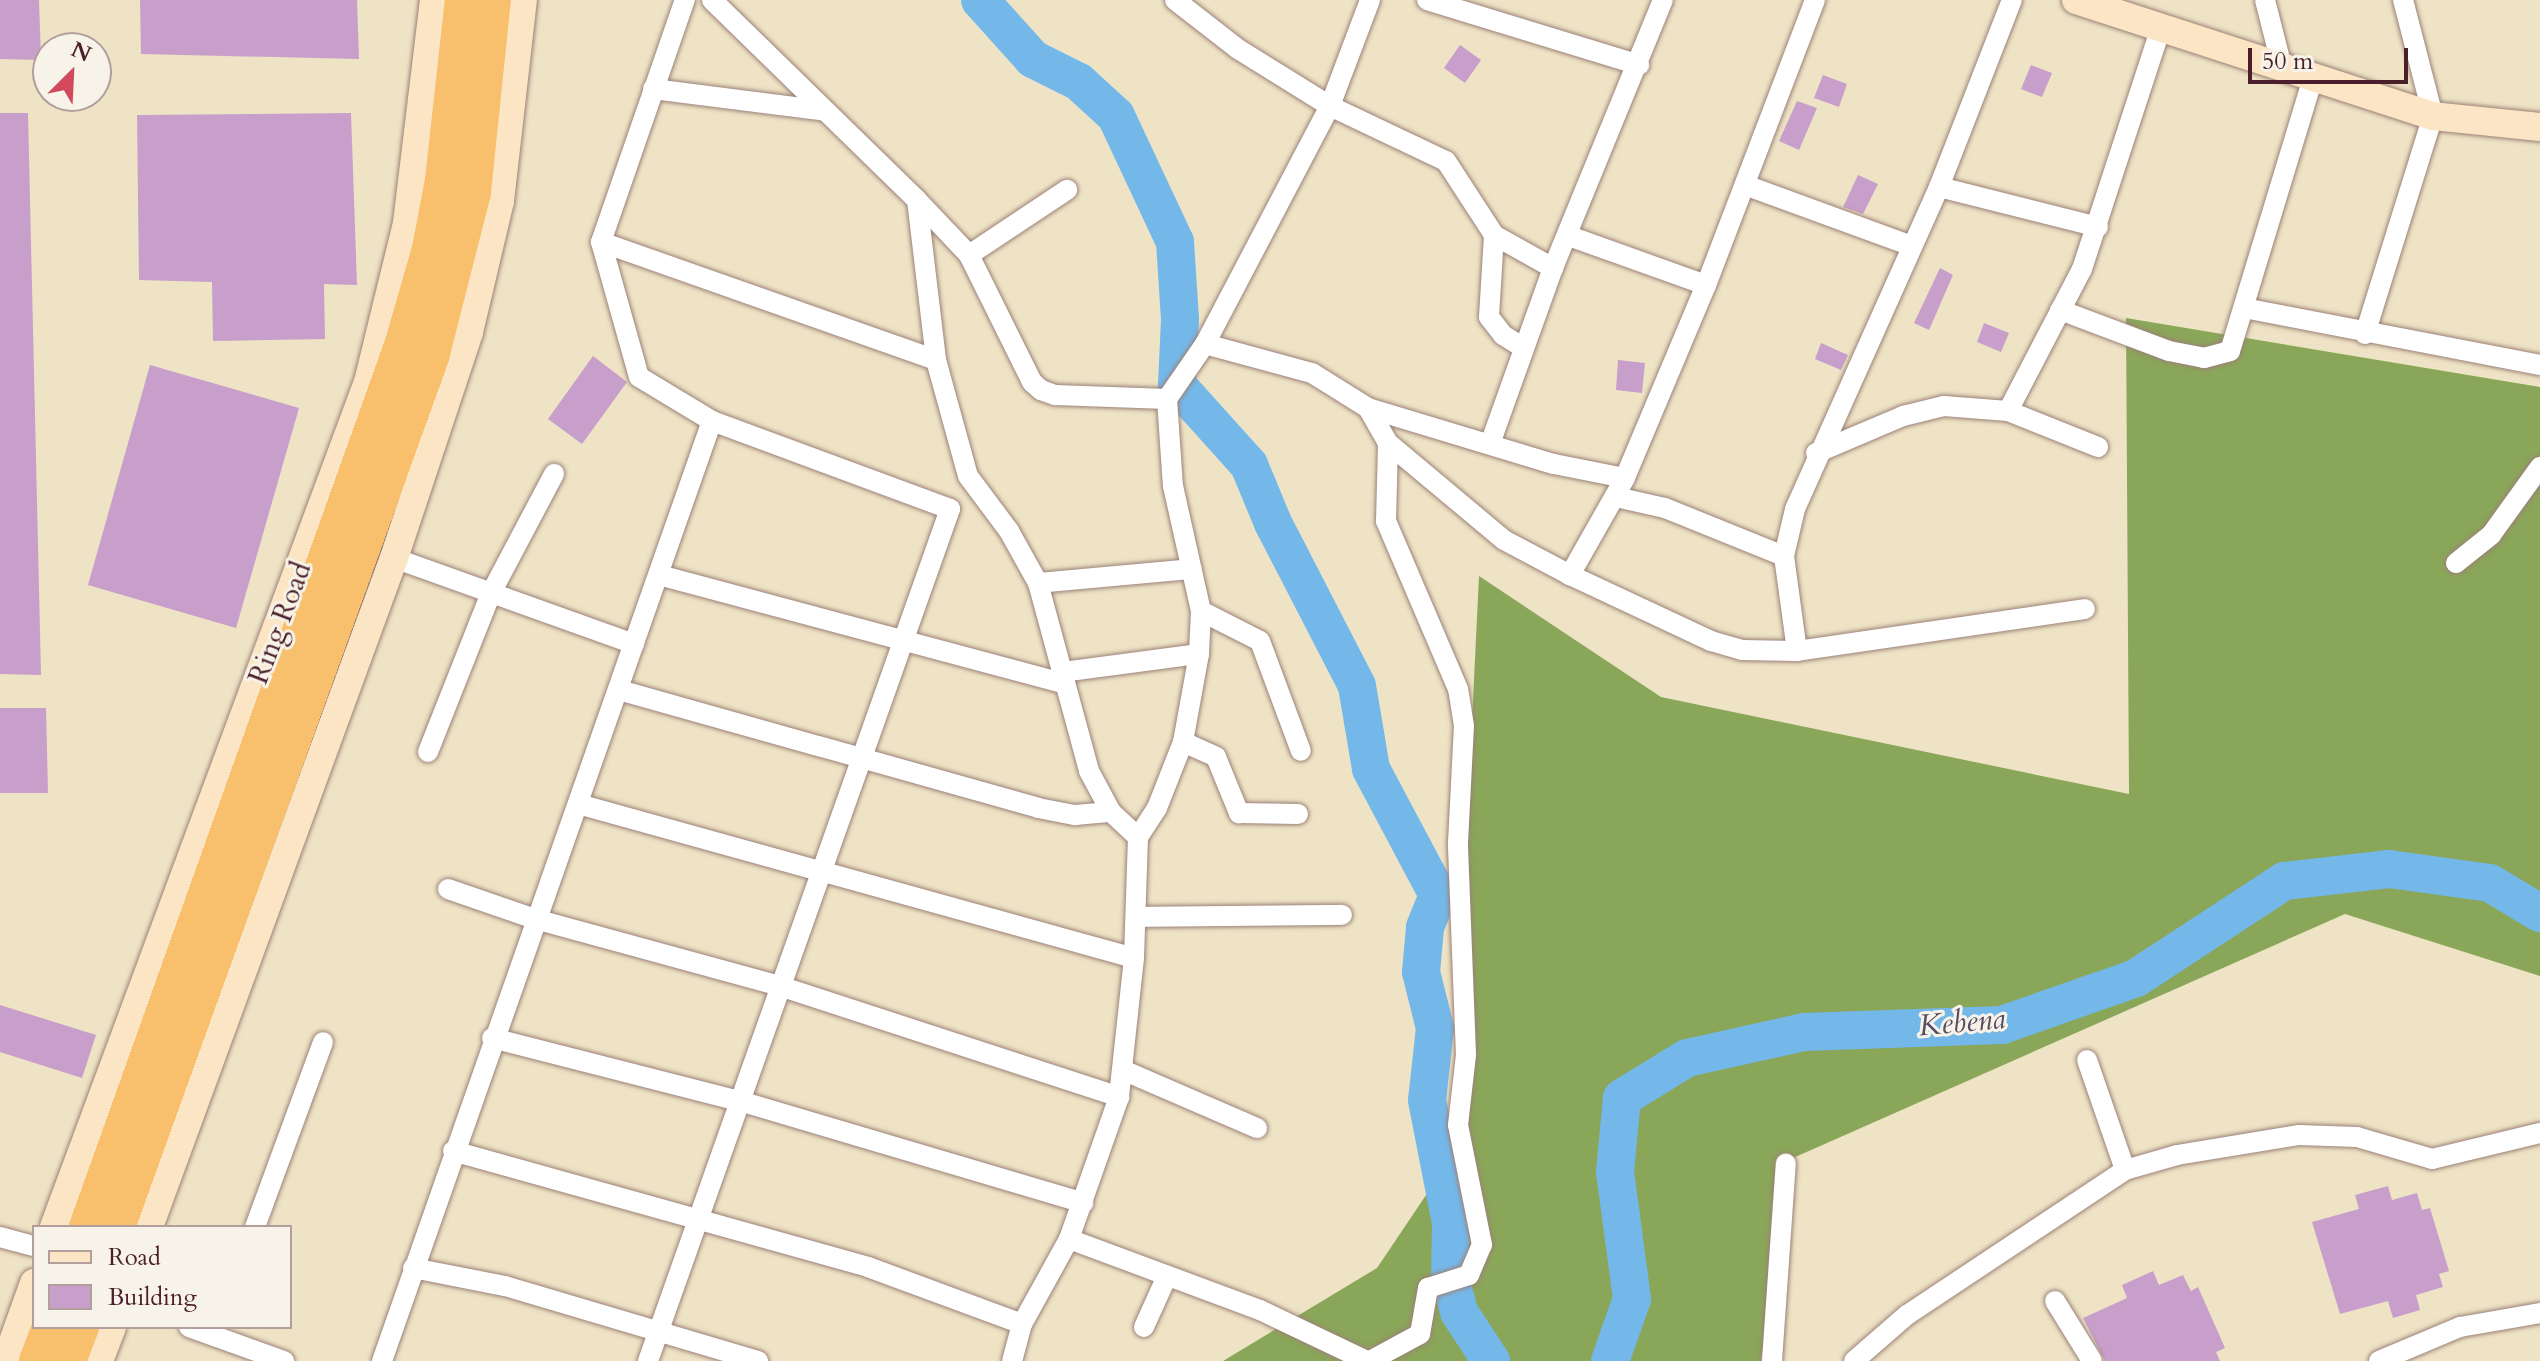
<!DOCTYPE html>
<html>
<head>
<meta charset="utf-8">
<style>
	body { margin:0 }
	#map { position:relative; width:2540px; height:1361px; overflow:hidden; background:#eee3c5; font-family:Cardo,serif }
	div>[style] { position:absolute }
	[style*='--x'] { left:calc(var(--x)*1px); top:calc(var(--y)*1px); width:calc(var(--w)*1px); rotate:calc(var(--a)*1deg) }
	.forest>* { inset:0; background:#8aa659 }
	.river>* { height:38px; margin:-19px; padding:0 19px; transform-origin:19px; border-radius:19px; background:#74b8ea }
	.building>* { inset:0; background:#c79fca }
	.roads { filter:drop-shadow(0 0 2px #9c8178) drop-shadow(0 0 2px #9c8178) }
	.street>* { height:20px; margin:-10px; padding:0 10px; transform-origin:10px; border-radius:10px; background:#fff }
	.secondary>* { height:28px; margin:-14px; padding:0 14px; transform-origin:14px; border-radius:14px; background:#fce5c4 }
	.highway>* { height:36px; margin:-18px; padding:0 18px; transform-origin:18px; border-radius:18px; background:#f8bf6c }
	span { translate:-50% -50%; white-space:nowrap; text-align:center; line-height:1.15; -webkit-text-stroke:6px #f7f3e8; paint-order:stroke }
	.street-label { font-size:28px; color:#4a1f2b }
	.water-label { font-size:30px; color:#574d64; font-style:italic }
	.legend { position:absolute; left:32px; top:1225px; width:260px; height:104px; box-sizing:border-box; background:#f7f3e8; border:2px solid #b29e9c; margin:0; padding:10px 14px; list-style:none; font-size:24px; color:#4a1f2b }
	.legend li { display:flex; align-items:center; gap:16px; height:40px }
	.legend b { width:40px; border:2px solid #b29e9c }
	.north { position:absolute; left:32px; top:32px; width:80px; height:80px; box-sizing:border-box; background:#f7f3e8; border:2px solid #b29e9c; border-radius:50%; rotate:24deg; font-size:22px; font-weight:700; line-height:32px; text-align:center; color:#4a1f2b }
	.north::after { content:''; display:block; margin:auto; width:28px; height:36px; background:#d1495b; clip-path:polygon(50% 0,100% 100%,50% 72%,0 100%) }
	.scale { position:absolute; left:2248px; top:48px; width:160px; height:36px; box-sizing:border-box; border:4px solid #4a1f2b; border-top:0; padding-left:10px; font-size:24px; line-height:28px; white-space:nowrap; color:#4a1f2b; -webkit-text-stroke:6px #f7f3e8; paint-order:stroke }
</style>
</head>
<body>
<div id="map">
	<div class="forest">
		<i style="clip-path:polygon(2126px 318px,2540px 387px,2540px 976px,2345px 914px,1793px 1158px,1761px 1361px,1223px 1361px,1377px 1268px,1451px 1158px,1479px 576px,1661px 697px,2129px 794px)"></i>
	</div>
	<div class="river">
		<i style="--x:980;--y:0;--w:79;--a:48.1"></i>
		<i style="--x:1033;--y:59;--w:51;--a:26.6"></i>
		<i style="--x:1079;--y:82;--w:50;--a:42.6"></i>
		<i style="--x:1116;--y:116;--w:139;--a:64.9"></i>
		<i style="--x:1175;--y:242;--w:77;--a:86.3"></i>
		<i style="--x:1180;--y:319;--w:66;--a:92.6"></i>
		<i style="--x:1177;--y:385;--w:108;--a:48"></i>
		<i style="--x:1249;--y:465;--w:63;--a:67.5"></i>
		<i style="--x:1273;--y:523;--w:183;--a:62.7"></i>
		<i style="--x:1357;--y:686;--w:84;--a:80.4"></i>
		<i style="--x:1371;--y:769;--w:143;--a:62"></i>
		<i style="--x:1438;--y:895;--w:35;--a:112"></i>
		<i style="--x:1425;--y:928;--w:44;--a:95.2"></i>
		<i style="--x:1421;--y:972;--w:58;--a:76"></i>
		<i style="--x:1435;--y:1028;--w:72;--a:96.3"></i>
		<i style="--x:1427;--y:1100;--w:125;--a:79"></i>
		<i style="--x:1451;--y:1223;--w:55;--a:91"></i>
		<i style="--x:1450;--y:1278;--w:35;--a:75"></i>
		<i style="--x:1459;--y:1312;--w:59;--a:56.9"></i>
		<i style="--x:1610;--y:1361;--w:66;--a:-70.5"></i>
		<i style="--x:1632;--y:1299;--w:128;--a:-97.6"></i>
		<i style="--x:1615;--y:1172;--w:74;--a:-84.6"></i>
		<i style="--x:1622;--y:1098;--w:76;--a:-31.6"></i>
		<i style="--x:1687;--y:1058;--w:120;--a:-12.5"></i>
		<i style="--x:1804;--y:1032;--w:198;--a:-2"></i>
		<i style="--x:2002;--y:1025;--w:142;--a:-19.3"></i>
		<i style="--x:2136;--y:978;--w:177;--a:-33.2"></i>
		<i style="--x:2284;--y:881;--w:106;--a:-6.5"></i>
		<i style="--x:2389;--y:869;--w:102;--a:7.9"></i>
		<i style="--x:2490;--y:883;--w:58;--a:31"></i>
	</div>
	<div class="building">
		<i style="clip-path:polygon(0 0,39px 0,41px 60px,0 59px)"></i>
		<i style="clip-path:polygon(140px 0,357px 0,359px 59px,141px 54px)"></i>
		<i style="clip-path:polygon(1460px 45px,1481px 60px,1465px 83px,1444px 68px)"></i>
		<i style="clip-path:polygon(2031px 65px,2052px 73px,2042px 97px,2021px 89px)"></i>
		<i style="clip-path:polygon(1823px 75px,1847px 84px,1839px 107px,1814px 98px)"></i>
		<i style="clip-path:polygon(1797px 101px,1817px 108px,1799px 150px,1779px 141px)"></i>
		<i style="clip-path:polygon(0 113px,28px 113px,41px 675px,0 674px)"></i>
		<i style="clip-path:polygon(351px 113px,357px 285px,324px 284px,325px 339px,213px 341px,212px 282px,139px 280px,137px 115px)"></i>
		<i style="clip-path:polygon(1858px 175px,1878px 184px,1863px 214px,1843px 207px)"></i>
		<i style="clip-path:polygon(1940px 268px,1953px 275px,1929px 330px,1914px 323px)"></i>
		<i style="clip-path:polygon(1984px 323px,2009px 333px,2001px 352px,1977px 342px)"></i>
		<i style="clip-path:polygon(1821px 343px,1848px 355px,1841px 370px,1815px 359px)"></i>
		<i style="clip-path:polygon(593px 356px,627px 382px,582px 444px,548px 419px)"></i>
		<i style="clip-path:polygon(1618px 360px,1645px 363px,1642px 393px,1616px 390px)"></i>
		<i style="clip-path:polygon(150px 365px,299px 408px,236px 628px,88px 585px)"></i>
		<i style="clip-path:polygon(0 708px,46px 708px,48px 793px,0 793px)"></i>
		<i style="clip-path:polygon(0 1005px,96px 1035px,82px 1078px,0 1052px)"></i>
		<i style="clip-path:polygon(2388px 1186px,2392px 1200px,2417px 1193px,2422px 1210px,2430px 1208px,2449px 1271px,2439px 1274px,2443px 1287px,2416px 1295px,2420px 1310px,2393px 1318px,2388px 1301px,2340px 1314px,2312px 1222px,2359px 1209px,2355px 1195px)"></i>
		<i style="clip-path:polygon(2153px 1271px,2159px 1285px,2183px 1275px,2191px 1291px,2198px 1287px,2225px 1348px,2216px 1352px,2220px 1361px,2105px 1361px,2083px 1318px,2127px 1298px,2122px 1285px)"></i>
	</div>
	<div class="roads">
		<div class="street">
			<i style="--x:712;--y:0;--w:286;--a:44.3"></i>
			<i style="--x:917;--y:200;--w:161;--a:83.2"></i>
			<i style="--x:936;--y:360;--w:120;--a:74.6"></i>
			<i style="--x:968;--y:476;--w:69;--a:53.3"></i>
			<i style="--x:1009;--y:531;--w:60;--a:60.9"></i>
			<i style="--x:1038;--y:583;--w:195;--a:74.8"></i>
			<i style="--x:1089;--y:771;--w:47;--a:61.8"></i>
			<i style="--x:1111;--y:812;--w:37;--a:43"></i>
			<i style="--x:1138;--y:837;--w:121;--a:91.9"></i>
			<i style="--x:1134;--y:958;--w:140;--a:96.2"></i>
			<i style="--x:1119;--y:1097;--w:151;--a:109.4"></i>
			<i style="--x:1069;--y:1239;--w:97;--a:118.9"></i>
			<i style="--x:1022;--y:1324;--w:38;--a:105"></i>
			<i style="--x:1175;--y:0;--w:80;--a:37.9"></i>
			<i style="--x:1238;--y:49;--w:108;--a:31.8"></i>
			<i style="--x:1330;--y:106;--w:113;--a:-69.3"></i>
			<i style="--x:1427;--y:0;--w:222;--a:17"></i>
			<i style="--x:1815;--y:0;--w:305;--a:110.9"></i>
			<i style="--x:1706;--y:285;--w:209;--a:112.8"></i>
			<i style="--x:1625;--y:478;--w:112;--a:119.6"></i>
			<i style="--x:1570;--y:575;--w:156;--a:25.1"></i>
			<i style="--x:1711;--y:641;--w:32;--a:16"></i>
			<i style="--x:1742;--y:650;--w:55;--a:1"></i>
			<i style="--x:1797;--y:651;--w:96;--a:-97.8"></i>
			<i style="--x:1784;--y:556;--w:48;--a:-76.8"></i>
			<i style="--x:1795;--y:509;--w:353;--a:-65.9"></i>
			<i style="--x:1939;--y:187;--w:201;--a:-68.7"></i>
			<i style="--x:2265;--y:0;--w:69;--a:75.8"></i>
			<i style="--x:653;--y:89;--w:174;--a:7.2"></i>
			<i style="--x:1745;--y:185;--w:178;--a:20.1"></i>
			<i style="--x:1939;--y:187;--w:164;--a:14.1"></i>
			<i style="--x:917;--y:200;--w:76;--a:46.6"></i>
			<i style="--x:969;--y:255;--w:142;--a:63.6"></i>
			<i style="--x:1032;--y:382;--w:12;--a:42"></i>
			<i style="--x:1041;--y:390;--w:15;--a:20"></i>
			<i style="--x:1055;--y:395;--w:112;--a:2"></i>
			<i style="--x:1167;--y:399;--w:87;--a:86.1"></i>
			<i style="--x:1173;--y:486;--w:128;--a:77.4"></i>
			<i style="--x:1201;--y:611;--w:43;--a:92.7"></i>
			<i style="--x:1199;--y:654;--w:89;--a:100.3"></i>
			<i style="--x:1183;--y:742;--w:71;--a:111.5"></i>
			<i style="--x:1157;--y:808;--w:35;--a:123"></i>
			<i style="--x:1494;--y:235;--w:82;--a:93.5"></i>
			<i style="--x:1489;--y:317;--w:23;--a:52"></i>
			<i style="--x:1503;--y:335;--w:22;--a:32"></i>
			<i style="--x:1569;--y:236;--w:145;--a:19.7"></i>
			<i style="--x:601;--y:242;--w:355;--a:19.4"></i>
			<i style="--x:969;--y:255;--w:118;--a:-33.6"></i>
			<i style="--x:2244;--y:308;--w:301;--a:10.9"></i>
			<i style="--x:2060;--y:310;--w:116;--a:20.6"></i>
			<i style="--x:2169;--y:351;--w:36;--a:11"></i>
			<i style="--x:2204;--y:358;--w:27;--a:-15"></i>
			<i style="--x:2230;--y:351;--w:286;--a:-73.1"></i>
			<i style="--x:2365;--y:334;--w:228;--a:-72.7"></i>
			<i style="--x:2433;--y:116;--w:120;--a:-104.5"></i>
			<i style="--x:1205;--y:344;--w:111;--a:15.2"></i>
			<i style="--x:1312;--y:373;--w:66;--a:32"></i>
			<i style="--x:1368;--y:408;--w:40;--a:60.3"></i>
			<i style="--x:1388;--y:443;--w:151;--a:39.9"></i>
			<i style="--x:1504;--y:540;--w:75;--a:27.9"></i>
			<i style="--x:1167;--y:399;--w:67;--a:-55.4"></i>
			<i style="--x:1205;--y:344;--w:269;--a:-62.3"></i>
			<i style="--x:1330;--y:106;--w:128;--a:25.4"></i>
			<i style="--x:1446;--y:161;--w:88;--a:57"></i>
			<i style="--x:1494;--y:235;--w:68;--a:29.2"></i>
			<i style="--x:1368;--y:408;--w:194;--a:16.8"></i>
			<i style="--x:1554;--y:464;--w:72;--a:11.2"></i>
			<i style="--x:2008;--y:411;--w:160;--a:-62.5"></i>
			<i style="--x:2082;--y:269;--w:255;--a:-71.9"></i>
			<i style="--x:1490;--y:444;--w:187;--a:-70.3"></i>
			<i style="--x:1553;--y:268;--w:290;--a:-67.7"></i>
			<i style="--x:1816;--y:453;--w:95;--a:-23"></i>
			<i style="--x:1903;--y:416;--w:42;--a:-13.7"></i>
			<i style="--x:1944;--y:406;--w:64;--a:4.5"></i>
			<i style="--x:2008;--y:411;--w:97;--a:21.8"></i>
			<i style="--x:1616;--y:497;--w:50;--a:12.7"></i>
			<i style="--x:1665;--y:508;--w:128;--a:22"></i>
			<i style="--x:394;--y:558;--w:255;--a:19.7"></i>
			<i style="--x:2456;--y:563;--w:45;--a:-38.7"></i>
			<i style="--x:2491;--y:535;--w:84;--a:-54.2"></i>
			<i style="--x:659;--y:575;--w:420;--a:15"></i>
			<i style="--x:1038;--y:583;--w:154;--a:-5.2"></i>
			<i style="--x:1201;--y:611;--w:66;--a:27"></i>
			<i style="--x:1260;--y:641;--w:117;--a:69.6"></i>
			<i style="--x:1797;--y:651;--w:291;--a:-8.3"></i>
			<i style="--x:1062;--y:672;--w:138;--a:-7.5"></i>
			<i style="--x:619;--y:690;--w:435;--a:15.7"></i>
			<i style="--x:1038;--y:808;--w:38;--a:11"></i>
			<i style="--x:1075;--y:815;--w:36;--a:-5"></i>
			<i style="--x:1183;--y:742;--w:36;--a:24"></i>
			<i style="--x:1216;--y:757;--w:61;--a:67.7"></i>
			<i style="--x:1239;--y:813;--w:59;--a:1"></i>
			<i style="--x:428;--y:752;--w:171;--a:-68.4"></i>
			<i style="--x:491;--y:593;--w:135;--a:-62.1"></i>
			<i style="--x:578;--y:804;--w:577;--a:15.48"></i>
			<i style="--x:448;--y:889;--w:92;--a:19"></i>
			<i style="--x:535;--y:919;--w:254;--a:15.3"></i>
			<i style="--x:780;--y:986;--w:357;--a:18.1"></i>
			<i style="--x:1137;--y:917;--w:205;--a:-0.6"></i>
			<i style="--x:492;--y:1038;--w:259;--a:14.3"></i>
			<i style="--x:743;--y:1102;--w:355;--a:16.5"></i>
			<i style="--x:2087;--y:1060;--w:116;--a:70.9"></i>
			<i style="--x:1125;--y:1071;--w:144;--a:23.4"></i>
			<i style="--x:453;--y:1151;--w:431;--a:15.6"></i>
			<i style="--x:868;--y:1267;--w:164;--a:20.3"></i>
			<i style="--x:255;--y:1227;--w:197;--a:-69.8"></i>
			<i style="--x:0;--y:1237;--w:35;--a:15"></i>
			<i style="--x:1069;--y:1239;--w:204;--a:20.4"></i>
			<i style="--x:1260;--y:1310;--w:119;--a:25.5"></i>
			<i style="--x:413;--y:1268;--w:94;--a:11.1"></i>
			<i style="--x:505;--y:1286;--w:264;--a:16.5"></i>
			<i style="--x:2055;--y:1301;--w:70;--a:58.3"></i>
			<i style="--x:189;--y:1327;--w:101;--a:19.7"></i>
			<i style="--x:1144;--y:1327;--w:56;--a:-65.7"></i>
			<i style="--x:382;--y:1361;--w:996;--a:-70.66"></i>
			<i style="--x:648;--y:1361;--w:904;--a:-70.48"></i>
			<i style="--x:950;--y:509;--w:254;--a:-159.7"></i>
			<i style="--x:712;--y:421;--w:85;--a:-148.9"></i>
			<i style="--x:639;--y:377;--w:140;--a:-105.7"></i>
			<i style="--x:601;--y:242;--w:256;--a:-70.9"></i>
			<i style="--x:1370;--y:1361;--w:57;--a:-28.4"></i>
			<i style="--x:1420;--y:1334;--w:47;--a:-80.1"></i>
			<i style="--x:1428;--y:1288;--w:43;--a:-17.6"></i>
			<i style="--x:1469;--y:1275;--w:33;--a:-67"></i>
			<i style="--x:1482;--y:1245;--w:122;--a:-101.3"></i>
			<i style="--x:1458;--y:1125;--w:70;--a:-83.5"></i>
			<i style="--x:1466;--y:1055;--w:212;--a:-92.2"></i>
			<i style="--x:1458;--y:843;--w:117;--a:-87.1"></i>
			<i style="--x:1464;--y:726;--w:37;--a:-99"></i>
			<i style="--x:1458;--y:689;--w:183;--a:-113.2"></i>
			<i style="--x:1386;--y:521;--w:78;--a:-88.5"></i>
			<i style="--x:1772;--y:1361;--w:198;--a:-86"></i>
			<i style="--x:1854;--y:1361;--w:70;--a:-41"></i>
			<i style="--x:1907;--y:1315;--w:262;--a:-33.6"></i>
			<i style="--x:2125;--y:1170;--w:54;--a:-16.1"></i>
			<i style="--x:2177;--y:1155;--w:124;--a:-9.3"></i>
			<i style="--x:2299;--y:1135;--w:58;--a:2"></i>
			<i style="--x:2357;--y:1137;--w:78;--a:16.3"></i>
			<i style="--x:2432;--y:1159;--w:111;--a:-13.5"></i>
			<i style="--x:2379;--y:1361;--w:88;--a:-22.8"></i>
			<i style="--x:2460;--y:1327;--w:81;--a:-9.9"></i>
		</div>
		<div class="secondary">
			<i style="--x:2076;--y:0;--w:375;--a:18"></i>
			<i style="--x:2433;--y:116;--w:108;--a:5.9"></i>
			<i style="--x:54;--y:1227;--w:901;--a:-69.62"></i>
			<i style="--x:368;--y:382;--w:164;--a:-76.2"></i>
			<i style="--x:407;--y:223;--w:225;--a:-83.1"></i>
			<i style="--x:149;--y:1227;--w:712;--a:-69.89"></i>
			<i style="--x:394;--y:558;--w:238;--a:-71.6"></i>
			<i style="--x:469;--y:332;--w:135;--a:-76.7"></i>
			<i style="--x:500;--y:201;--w:202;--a:-83.5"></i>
			<i style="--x:6;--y:1361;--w:83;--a:-70.3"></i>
			<i style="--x:99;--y:1361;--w:36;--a:-69"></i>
		</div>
		<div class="highway">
			<i style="--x:87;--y:1227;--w:939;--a:-70.33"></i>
			<i style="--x:403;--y:343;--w:98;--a:-74"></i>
			<i style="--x:430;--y:249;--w:70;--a:-79.3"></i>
			<i style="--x:443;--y:180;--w:181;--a:-83.7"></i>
			<i style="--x:117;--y:1227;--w:925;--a:-70.15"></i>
			<i style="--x:431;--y:357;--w:170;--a:-75.7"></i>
			<i style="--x:473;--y:192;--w:193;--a:-84.1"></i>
			<i style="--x:37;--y:1361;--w:36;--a:-69"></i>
			<i style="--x:68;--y:1361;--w:36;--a:-69"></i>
		</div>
	</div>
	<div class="street-label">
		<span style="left:280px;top:623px;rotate:-69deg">Ring Road</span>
	</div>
	<div class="water-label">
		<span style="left:1962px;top:1023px;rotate:-5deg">Kebena</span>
	</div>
	<ul class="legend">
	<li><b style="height:10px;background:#fce5c4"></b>Road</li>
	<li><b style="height:22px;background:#c79fca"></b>Building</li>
	</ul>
	<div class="north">N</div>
	<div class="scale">50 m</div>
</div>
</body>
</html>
